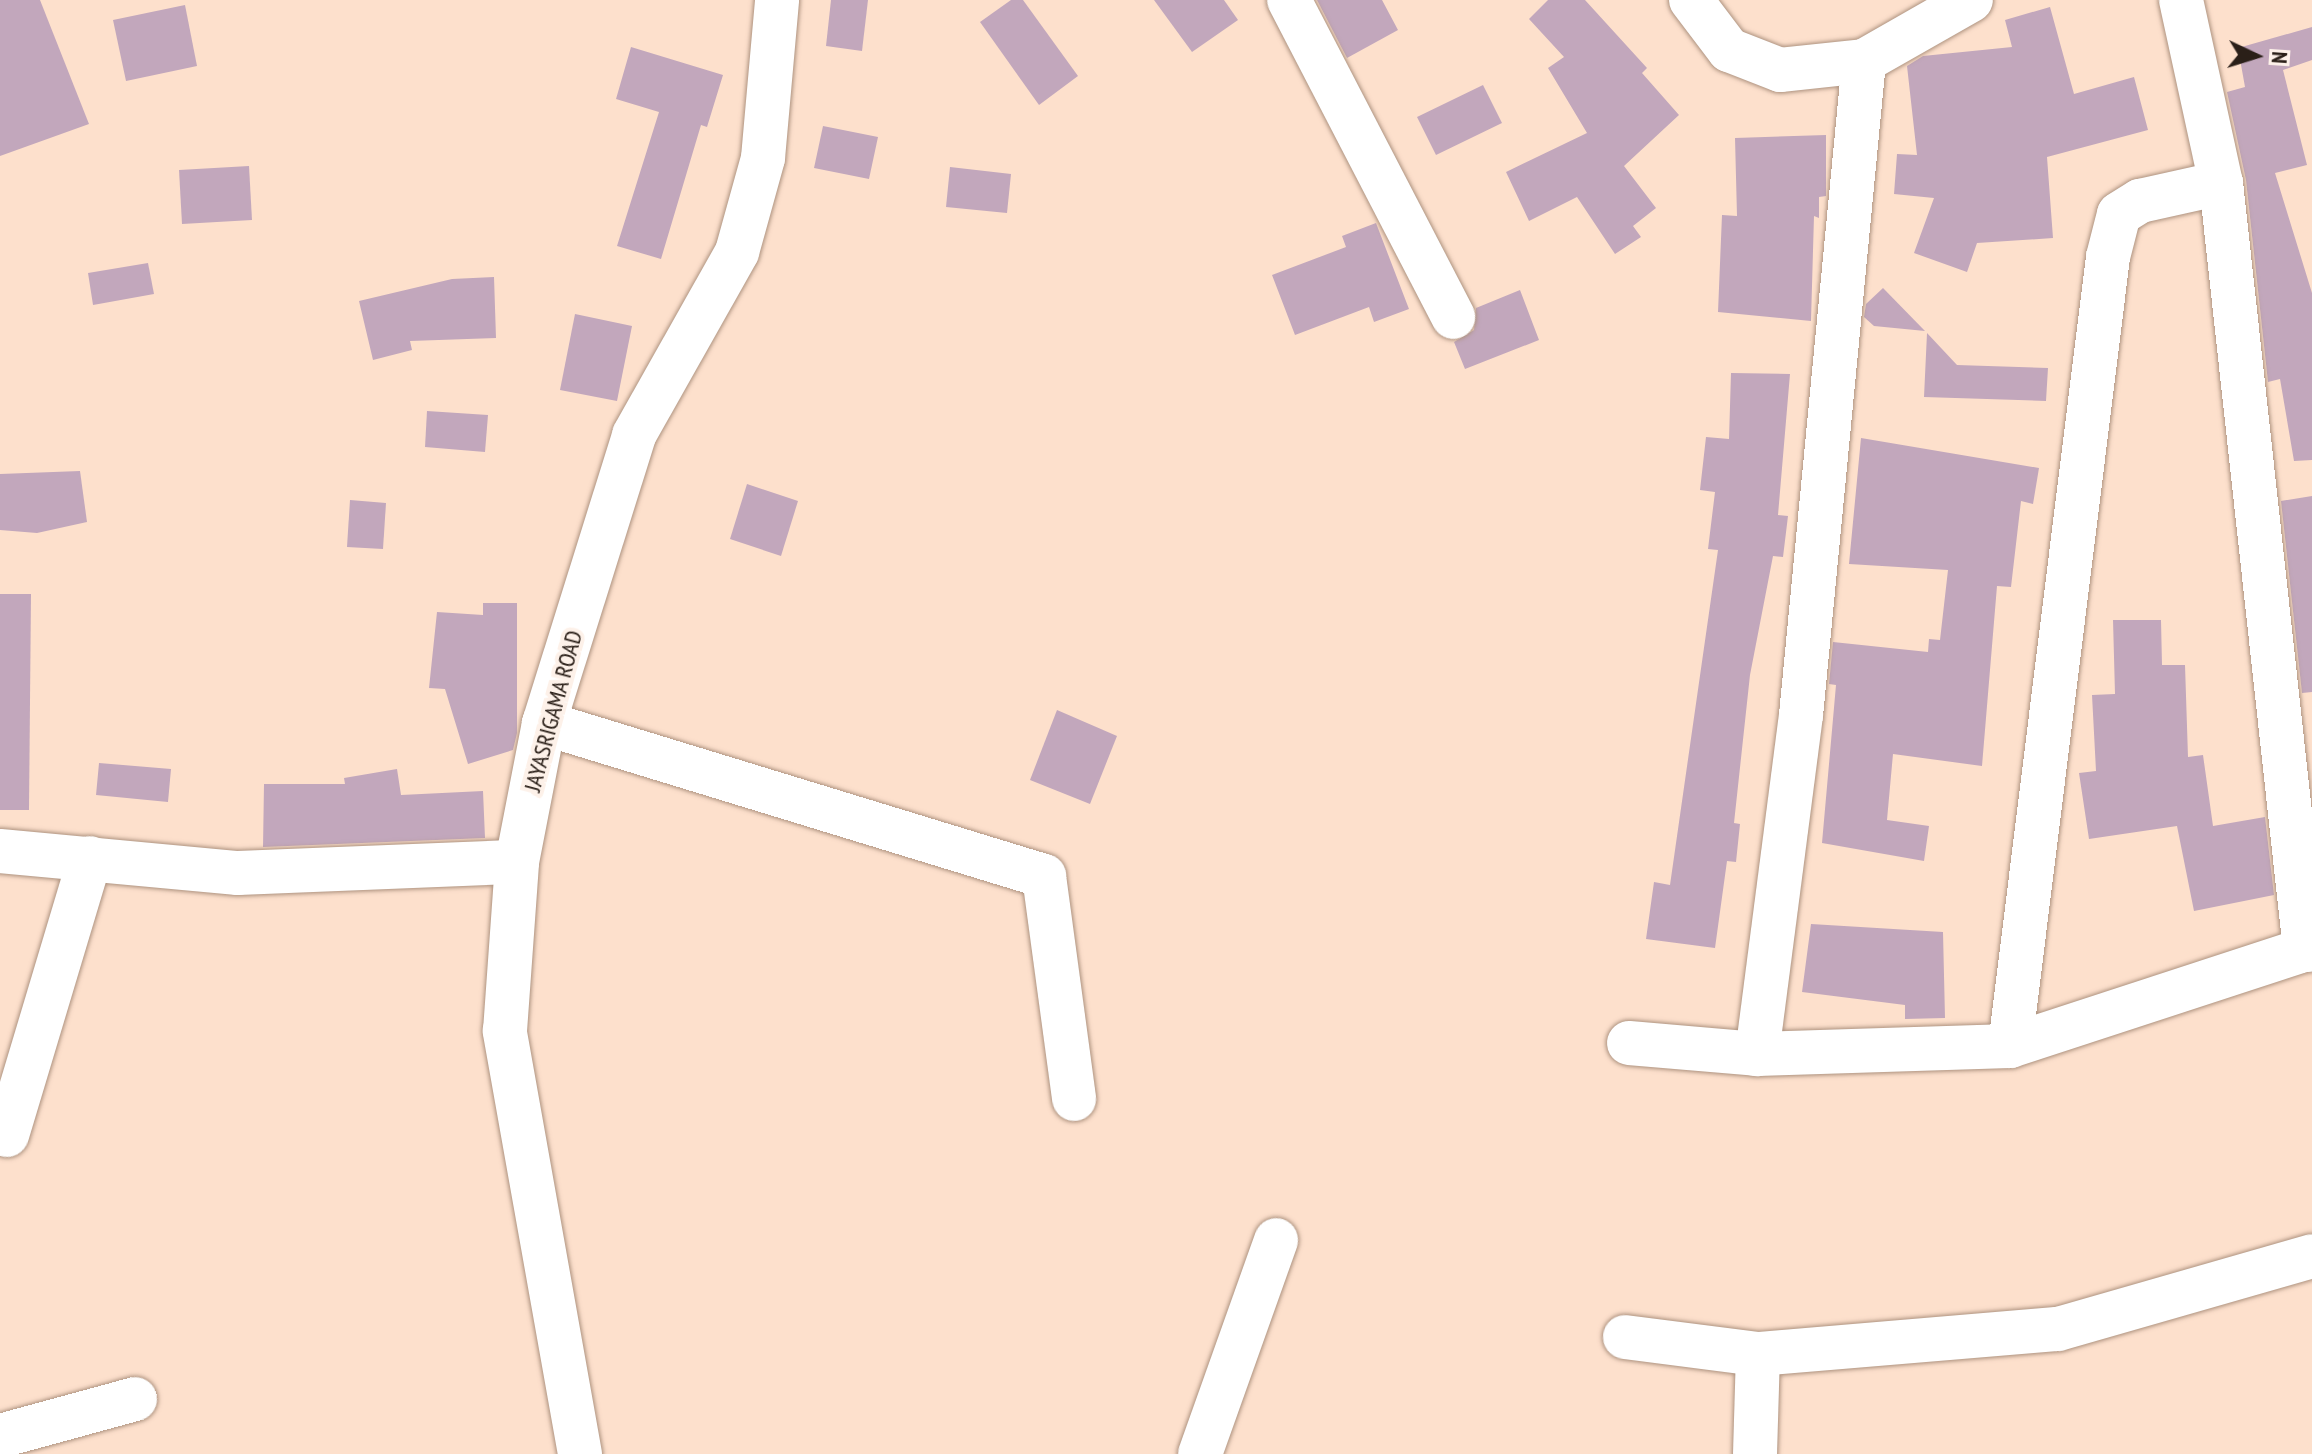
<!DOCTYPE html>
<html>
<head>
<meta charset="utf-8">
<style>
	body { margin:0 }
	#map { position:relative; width:2312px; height:1454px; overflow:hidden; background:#fde0cc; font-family:"PT Sans Narrow",sans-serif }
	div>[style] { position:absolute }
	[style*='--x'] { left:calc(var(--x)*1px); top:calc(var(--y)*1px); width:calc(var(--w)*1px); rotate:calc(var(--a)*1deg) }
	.building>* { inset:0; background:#c2a7bc }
	.roads { filter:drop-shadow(0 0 2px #ae9380) drop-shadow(0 0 2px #ae9380) }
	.minor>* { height:44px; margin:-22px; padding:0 22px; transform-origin:22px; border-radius:22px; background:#fff }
	.tertiary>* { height:44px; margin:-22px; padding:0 22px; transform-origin:22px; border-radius:22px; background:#fff }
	span { translate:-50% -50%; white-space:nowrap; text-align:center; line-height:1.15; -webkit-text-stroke:8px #fdf1e9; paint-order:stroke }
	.street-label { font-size:24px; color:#2a1f18 }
	.north { position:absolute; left:2216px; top:16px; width:80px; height:80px; -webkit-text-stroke:6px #fdf1e9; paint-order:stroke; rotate:94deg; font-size:22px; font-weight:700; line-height:32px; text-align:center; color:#2a1f18 }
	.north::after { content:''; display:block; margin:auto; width:28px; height:36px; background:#2a1f18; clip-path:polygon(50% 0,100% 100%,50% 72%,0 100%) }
</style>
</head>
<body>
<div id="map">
	<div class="building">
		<i style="clip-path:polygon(0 0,40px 0,89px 124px,0 156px)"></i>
		<i style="clip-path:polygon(831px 0,868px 0,862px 51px,826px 46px)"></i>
		<i style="clip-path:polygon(1011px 0,1023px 0,1078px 76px,1039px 105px,980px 22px)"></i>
		<i style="clip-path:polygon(1154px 0,1224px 0,1238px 20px,1192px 52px)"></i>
		<i style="clip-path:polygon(1317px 0,1382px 0,1398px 30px,1347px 58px)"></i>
		<i style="clip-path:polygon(1548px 0,1585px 0,1647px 68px,1642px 73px,1679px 115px,1624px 166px,1656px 208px,1633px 226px,1641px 237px,1615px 254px,1577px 197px,1529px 221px,1506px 172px,1587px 133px,1548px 68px,1564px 57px,1529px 19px)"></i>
		<i style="clip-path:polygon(185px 5px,197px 66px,126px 81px,113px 20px)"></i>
		<i style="clip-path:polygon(2050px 7px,2074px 94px,2134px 77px,2148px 130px,2047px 157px,2053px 238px,1977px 243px,1967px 272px,1914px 253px,1934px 198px,1894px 194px,1897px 154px,1917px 155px,1907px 66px,1923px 56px,2012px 47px,2005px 20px)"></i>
		<i style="clip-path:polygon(2312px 27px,2312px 60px,2283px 70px,2307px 165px,2275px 173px,2312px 293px,2312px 460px,2294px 461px,2280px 379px,2268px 382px,2246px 180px,2227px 92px,2245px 87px,2238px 48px)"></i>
		<i style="clip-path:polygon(631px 47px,723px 75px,707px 127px,701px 125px,661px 259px,617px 246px,659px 112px,616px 99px)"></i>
		<i style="clip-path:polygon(1483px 85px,1502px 123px,1436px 155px,1417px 117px)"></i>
		<i style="clip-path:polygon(823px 126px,878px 137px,869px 179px,814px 168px)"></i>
		<i style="clip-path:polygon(1826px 135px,1826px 196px,1819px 197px,1819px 218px,1814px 216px,1811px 321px,1718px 312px,1722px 215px,1737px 216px,1735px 138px)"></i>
		<i style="clip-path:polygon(249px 166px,252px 220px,182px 224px,179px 170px)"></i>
		<i style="clip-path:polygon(950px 167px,1011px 174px,1007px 213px,946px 207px)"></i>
		<i style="clip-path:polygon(1376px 223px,1409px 309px,1374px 322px,1369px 307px,1295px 335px,1272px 275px,1346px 247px,1342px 236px)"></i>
		<i style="clip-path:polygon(148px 263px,154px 294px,93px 305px,88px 273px)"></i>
		<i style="clip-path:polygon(494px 277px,496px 338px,410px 341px,412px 350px,373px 360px,359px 301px,452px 279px)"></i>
		<i style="clip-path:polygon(1883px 288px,1925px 331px,1874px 326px,1864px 317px,1866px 304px)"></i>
		<i style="clip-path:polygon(1520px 290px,1539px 340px,1465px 369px,1454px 342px,1474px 330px,1476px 308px)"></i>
		<i style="clip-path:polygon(575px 314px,632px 326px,617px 401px,560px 390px)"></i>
		<i style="clip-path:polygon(1927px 333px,1957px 365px,2048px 368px,2046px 401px,1924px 397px)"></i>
		<i style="clip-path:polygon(1731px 373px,1790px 374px,1778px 515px,1788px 516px,1783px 557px,1773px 556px,1750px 675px,1734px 823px,1740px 824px,1736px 862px,1727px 861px,1715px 948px,1646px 939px,1654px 882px,1670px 885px,1718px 550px,1708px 549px,1715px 492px,1700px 490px,1706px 437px,1729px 439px)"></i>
		<i style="clip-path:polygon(427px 411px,488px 415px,485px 452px,425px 447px)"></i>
		<i style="clip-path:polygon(1861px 438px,2039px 468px,2033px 504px,2021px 501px,2011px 587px,1997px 586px,1982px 766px,1893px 754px,1887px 820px,1929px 826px,1924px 861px,1822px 843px,1836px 685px,1829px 684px,1833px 642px,1928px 652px,1929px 639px,1940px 640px,1948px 570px,1849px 564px)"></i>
		<i style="clip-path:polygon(80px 471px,87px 522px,37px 533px,0 530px,0 474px)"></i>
		<i style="clip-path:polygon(747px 484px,798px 501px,781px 556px,730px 539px)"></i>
		<i style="clip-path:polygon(2312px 496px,2312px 692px,2302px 693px,2281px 501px)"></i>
		<i style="clip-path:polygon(350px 500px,386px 503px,383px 549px,347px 547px)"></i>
		<i style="clip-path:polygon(0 594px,31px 594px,29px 810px,0 810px)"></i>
		<i style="clip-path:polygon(483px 603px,517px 603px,517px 733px,513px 750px,468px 764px,445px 689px,429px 688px,437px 612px,483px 615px)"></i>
		<i style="clip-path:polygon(2113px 620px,2161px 620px,2162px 665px,2185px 665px,2188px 757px,2203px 755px,2213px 826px,2265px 817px,2274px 895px,2194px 911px,2177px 826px,2089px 839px,2079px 773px,2096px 771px,2092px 695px,2115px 694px)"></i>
		<i style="clip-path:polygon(1057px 710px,1117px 736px,1090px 804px,1030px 780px)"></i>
		<i style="clip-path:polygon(99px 763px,171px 769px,168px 802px,96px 795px)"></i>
		<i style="clip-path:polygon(397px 769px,401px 795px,483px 791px,485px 838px,263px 847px,264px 784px,345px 784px,344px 778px)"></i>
		<i style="clip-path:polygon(1811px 924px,1943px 932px,1945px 1018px,1905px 1019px,1905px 1005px,1802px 992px)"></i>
	</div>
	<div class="roads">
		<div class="minor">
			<i style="--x:1289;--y:0;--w:357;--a:62.6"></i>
			<i style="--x:1691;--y:0;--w:63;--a:52.8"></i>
			<i style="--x:1729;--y:50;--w:55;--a:21.4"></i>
			<i style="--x:1780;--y:70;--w:84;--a:-6.1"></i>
			<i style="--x:1864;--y:61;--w:123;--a:-29.7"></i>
			<i style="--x:2181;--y:0;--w:187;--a:77.7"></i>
			<i style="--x:2221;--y:183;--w:772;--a:83.75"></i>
			<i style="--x:1864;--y:61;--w:657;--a:95.5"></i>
			<i style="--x:1801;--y:715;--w:342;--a:97.4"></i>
			<i style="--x:1757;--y:1054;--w:253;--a:-1.8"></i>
			<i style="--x:2010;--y:1046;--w:318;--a:-18.1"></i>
			<i style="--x:544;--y:723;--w:523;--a:17.01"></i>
			<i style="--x:1044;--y:876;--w:225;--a:82.3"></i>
			<i style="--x:0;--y:851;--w:239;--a:5.3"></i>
			<i style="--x:238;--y:873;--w:279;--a:-2.3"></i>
			<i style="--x:1629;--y:1043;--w:128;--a:4.9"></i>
			<i style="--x:2010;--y:1046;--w:795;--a:-82.92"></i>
			<i style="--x:2108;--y:257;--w:44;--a:-75.7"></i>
			<i style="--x:2119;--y:214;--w:25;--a:-32"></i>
			<i style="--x:2140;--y:201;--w:83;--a:-12.5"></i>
			<i style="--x:7;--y:1135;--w:289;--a:-73.3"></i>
			<i style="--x:1625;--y:1337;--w:134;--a:7.3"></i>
			<i style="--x:0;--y:1436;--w:140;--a:-15.3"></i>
			<i style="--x:1200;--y:1454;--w:227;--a:-70.4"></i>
			<i style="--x:1755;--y:1454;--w:100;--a:-88.3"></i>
			<i style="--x:1758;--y:1354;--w:301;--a:-4.8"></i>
			<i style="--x:2058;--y:1329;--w:264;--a:-16"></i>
		</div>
		<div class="tertiary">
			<i style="--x:580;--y:1454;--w:430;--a:-100.1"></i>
			<i style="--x:505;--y:1031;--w:169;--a:-85.9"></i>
			<i style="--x:517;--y:862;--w:142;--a:-79"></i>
			<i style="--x:544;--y:723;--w:302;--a:-72.6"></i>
			<i style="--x:634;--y:435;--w:210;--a:-60.6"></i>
			<i style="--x:737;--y:252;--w:98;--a:-74.5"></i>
			<i style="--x:763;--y:158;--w:159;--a:-84.9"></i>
		</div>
	</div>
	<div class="street-label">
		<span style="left:553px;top:711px;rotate:-75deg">JAYASRIGAMA ROAD</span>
	</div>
	<div class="north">N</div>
</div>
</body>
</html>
